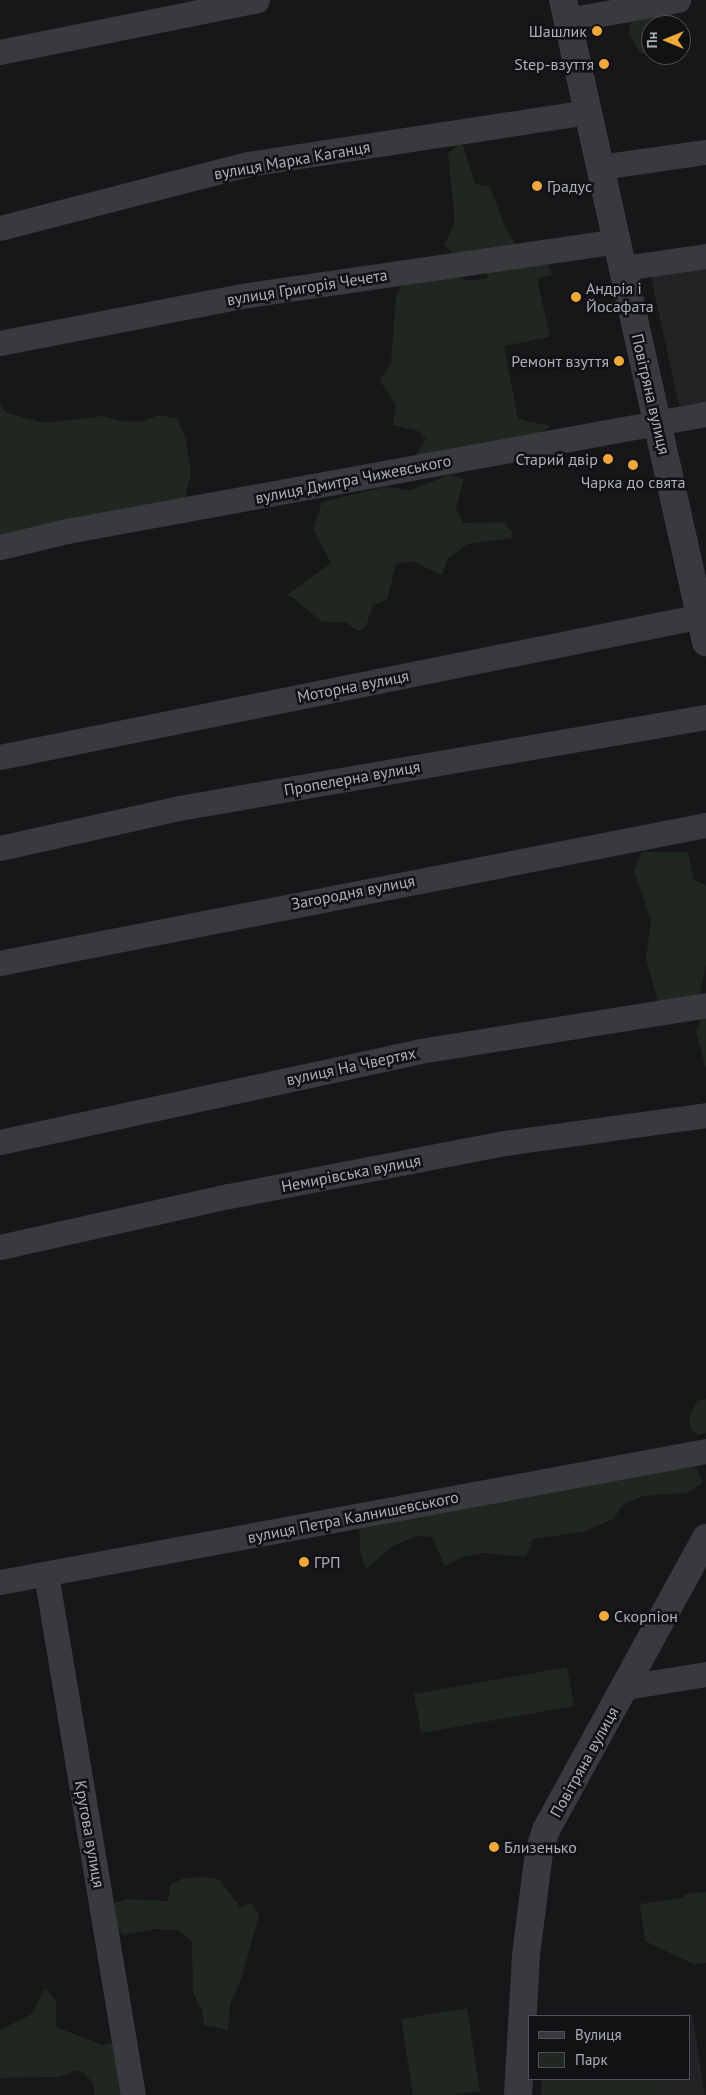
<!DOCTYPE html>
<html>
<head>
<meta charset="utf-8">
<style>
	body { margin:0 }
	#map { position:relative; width:706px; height:2095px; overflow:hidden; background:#171719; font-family:"PT Sans",sans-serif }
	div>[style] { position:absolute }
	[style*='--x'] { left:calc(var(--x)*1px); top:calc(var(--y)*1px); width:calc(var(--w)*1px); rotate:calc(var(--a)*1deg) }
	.built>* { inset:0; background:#232326 }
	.green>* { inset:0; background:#1f2720 }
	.minor>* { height:25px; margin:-12.5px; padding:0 12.5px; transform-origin:12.5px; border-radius:12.5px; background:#383a3e }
	.tertiary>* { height:28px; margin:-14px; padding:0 14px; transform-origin:14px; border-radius:14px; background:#383a3e }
	.dots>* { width:14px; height:14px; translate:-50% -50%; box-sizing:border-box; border:2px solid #121214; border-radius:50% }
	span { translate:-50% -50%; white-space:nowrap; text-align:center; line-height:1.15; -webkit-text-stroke:5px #121214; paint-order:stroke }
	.poi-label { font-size:16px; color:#aaafb9 }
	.right { translate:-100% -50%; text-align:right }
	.left { translate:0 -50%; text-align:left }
	.street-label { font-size:16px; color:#aaafb9 }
	.legend { position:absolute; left:528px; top:2015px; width:162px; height:65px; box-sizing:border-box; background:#121214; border:1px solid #4f5156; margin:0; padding:6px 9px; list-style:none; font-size:15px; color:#aaafb9 }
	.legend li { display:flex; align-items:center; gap:10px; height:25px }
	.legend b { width:25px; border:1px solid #4f5156 }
	.north { position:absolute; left:641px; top:15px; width:50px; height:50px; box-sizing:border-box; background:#121214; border:1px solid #4f5156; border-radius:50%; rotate:270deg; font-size:14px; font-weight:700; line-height:20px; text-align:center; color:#aaafb9 }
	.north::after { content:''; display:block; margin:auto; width:18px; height:22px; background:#eea83b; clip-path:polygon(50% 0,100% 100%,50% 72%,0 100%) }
</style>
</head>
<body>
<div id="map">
	<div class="built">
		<i style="clip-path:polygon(706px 258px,706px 402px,679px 406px,649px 268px)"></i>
		<i style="clip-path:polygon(692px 2014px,705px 2095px,541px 2095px,542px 2079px,690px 2079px,690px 2016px,667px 2016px)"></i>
	</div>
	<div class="green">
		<i style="clip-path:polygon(668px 11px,675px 16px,677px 25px,651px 25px,651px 54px,640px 53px,629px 34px,631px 20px)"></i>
		<i style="clip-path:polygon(462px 142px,475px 184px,490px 186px,505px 228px,516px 243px,515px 248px,456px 256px,444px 245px,455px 222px,448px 154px)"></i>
		<i style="clip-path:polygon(546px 259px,552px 275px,537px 279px,550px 337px,504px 346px,518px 419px,551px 426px,519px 446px,408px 468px,426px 439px,418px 431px,393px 425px,396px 405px,380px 381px,391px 362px,396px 295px,407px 275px,440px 273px,471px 281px,488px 278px,486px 272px)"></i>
		<i style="clip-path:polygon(0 405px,7px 413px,45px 423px,103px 416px,121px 421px,141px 422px,159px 415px,177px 419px,185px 436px,191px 473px,186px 494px,192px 508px,0 551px)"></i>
		<i style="clip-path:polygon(449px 475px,464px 479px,456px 508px,463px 523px,503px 522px,513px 532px,512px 538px,468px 544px,448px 558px,442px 575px,412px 561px,396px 564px,387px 600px,373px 605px,366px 626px,358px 631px,345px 622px,322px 622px,288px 594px,331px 563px,313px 529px,322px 502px,385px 487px,411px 490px)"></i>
		<i style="clip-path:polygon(642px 852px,688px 852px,694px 880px,706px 885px,706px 965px,700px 994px,659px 1006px,646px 958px,651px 921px,634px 871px)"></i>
		<i style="clip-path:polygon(704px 1013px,706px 1014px,706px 1069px,696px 1031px)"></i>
		<i style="clip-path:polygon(706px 1399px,706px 1433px,698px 1435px,691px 1430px,689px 1417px,697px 1401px)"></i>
		<i style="clip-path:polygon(690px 1454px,703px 1483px,686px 1493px,644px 1496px,625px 1503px,613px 1519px,583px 1532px,533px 1539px,526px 1557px,483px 1553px,461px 1557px,445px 1567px,432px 1537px,415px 1536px,390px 1548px,366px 1569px,360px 1551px,359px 1523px,426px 1517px,456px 1498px)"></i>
		<i style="clip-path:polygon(567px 1667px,574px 1706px,421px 1733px,414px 1694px)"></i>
		<i style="clip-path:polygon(204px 1877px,220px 1880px,240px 1907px,252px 1903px,259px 1915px,241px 1980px,230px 2004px,228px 2030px,204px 2025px,202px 2010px,193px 1993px,192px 1941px,178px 1930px,155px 1929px,123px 1935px,114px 1923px,114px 1903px,128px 1899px,168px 1901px,171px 1884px,184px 1878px)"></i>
		<i style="clip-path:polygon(706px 1892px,706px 1963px,693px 1964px,645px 1941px,640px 1904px,684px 1898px,684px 1894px)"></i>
		<i style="clip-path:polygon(45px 1988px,56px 2001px,56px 2027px,102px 2045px,117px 2042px,129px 2095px,95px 2095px,94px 2084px,84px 2073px,77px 2070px,59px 2077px,0 2078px,0 2030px,32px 2014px)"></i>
		<i style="clip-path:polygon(467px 2008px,480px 2091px,453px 2095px,413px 2095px,401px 2019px)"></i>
		<i style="clip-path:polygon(542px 2079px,665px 2079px,650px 2095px,542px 2095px)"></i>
	</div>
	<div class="minor">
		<i style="--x:568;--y:20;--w:112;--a:-10.3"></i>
		<i style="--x:0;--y:52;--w:262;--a:-11.4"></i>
		<i style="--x:600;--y:167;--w:107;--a:-8.1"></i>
		<i style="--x:0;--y:228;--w:256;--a:-14.5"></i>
		<i style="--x:248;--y:164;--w:344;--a:-8.7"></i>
		<i style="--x:623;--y:268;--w:84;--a:-8.2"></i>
		<i style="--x:0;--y:343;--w:253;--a:-11"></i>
		<i style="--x:248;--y:295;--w:373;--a:-8.3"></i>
		<i style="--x:0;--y:547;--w:69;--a:-13.4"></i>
		<i style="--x:67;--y:531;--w:650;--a:-10.38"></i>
		<i style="--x:0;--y:757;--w:720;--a:-11.37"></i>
		<i style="--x:0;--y:848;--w:183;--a:-12.6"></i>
		<i style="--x:179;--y:808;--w:535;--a:-9.8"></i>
		<i style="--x:0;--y:963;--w:719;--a:-11.06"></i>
		<i style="--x:0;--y:1142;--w:430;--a:-12.2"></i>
		<i style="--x:420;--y:1051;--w:290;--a:-9.1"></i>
		<i style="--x:0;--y:1247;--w:235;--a:-12.6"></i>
		<i style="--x:229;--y:1196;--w:281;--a:-10.9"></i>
		<i style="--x:505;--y:1143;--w:203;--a:-7.9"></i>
		<i style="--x:46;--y:1574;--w:528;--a:80.52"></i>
		<i style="--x:0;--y:1582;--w:718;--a:-10.51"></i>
		<i style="--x:626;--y:1687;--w:81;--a:-9.2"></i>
	</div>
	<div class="tertiary">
		<i style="--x:563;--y:0;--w:658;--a:77.44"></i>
		<i style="--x:518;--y:2095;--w:140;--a:-86.7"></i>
		<i style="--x:526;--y:1955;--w:104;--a:-82.8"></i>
		<i style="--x:539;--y:1852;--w:23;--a:-72"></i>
		<i style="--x:546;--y:1830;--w:333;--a:-61.3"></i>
	</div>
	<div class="dots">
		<i style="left:597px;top:31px;background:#eea83b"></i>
		<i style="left:604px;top:64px;background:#eea83b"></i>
		<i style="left:537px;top:186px;background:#eea83b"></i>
		<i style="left:576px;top:297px;background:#eea83b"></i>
		<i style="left:619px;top:361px;background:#eea83b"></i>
		<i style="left:608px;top:459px;background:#eea83b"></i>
		<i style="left:633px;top:465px;background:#eea83b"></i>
		<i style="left:304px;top:1562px;background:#eea83b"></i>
		<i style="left:604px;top:1616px;background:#eea83b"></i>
		<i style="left:494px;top:1847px;background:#eea83b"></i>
	</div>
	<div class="poi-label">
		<span class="right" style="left:587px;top:31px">Шашлик</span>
		<span class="right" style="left:594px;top:64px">Step-взуття</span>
		<span class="left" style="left:547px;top:186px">Градус</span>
		<span class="left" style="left:586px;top:297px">Андрія і<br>Йосафата</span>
		<span class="right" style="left:609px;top:361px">Ремонт взуття</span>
		<span class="right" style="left:598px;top:459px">Старий двір</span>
		<span style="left:633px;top:482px">Чарка до свята</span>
		<span class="left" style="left:314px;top:1562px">ГРП</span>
		<span class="left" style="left:614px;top:1616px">Скорпіон</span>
		<span class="left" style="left:504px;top:1847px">Близенько</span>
	</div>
	<div class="street-label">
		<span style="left:292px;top:160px;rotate:-10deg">вулиця Марка Каганця</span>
		<span style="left:307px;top:287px;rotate:-9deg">вулиця Григорія Чечета</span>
		<span style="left:651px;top:394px;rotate:77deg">Повітряна вулиця</span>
		<span style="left:353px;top:479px;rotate:-11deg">вулиця Дмитра Чижевського</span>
		<span style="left:353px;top:686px;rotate:-11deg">Моторна вулиця</span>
		<span style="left:352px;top:778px;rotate:-10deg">Пропелерна вулиця</span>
		<span style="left:353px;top:892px;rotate:-11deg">Загородня вулиця</span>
		<span style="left:351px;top:1066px;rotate:-12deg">вулиця На Чвертях</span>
		<span style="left:351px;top:1173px;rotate:-11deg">Немирівська вулиця</span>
		<span style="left:353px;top:1517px;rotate:-11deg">вулиця Петра Калнишевського</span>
		<span style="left:584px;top:1762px;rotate:-61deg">Повітряна вулиця</span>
		<span style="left:90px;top:1834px;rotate:80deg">Кругова вулиця</span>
	</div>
	<ul class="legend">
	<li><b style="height:6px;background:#383a3e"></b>Вулиця</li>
	<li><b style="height:14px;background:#1f2720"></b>Парк</li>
	</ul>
	<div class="north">Пн</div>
</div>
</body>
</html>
